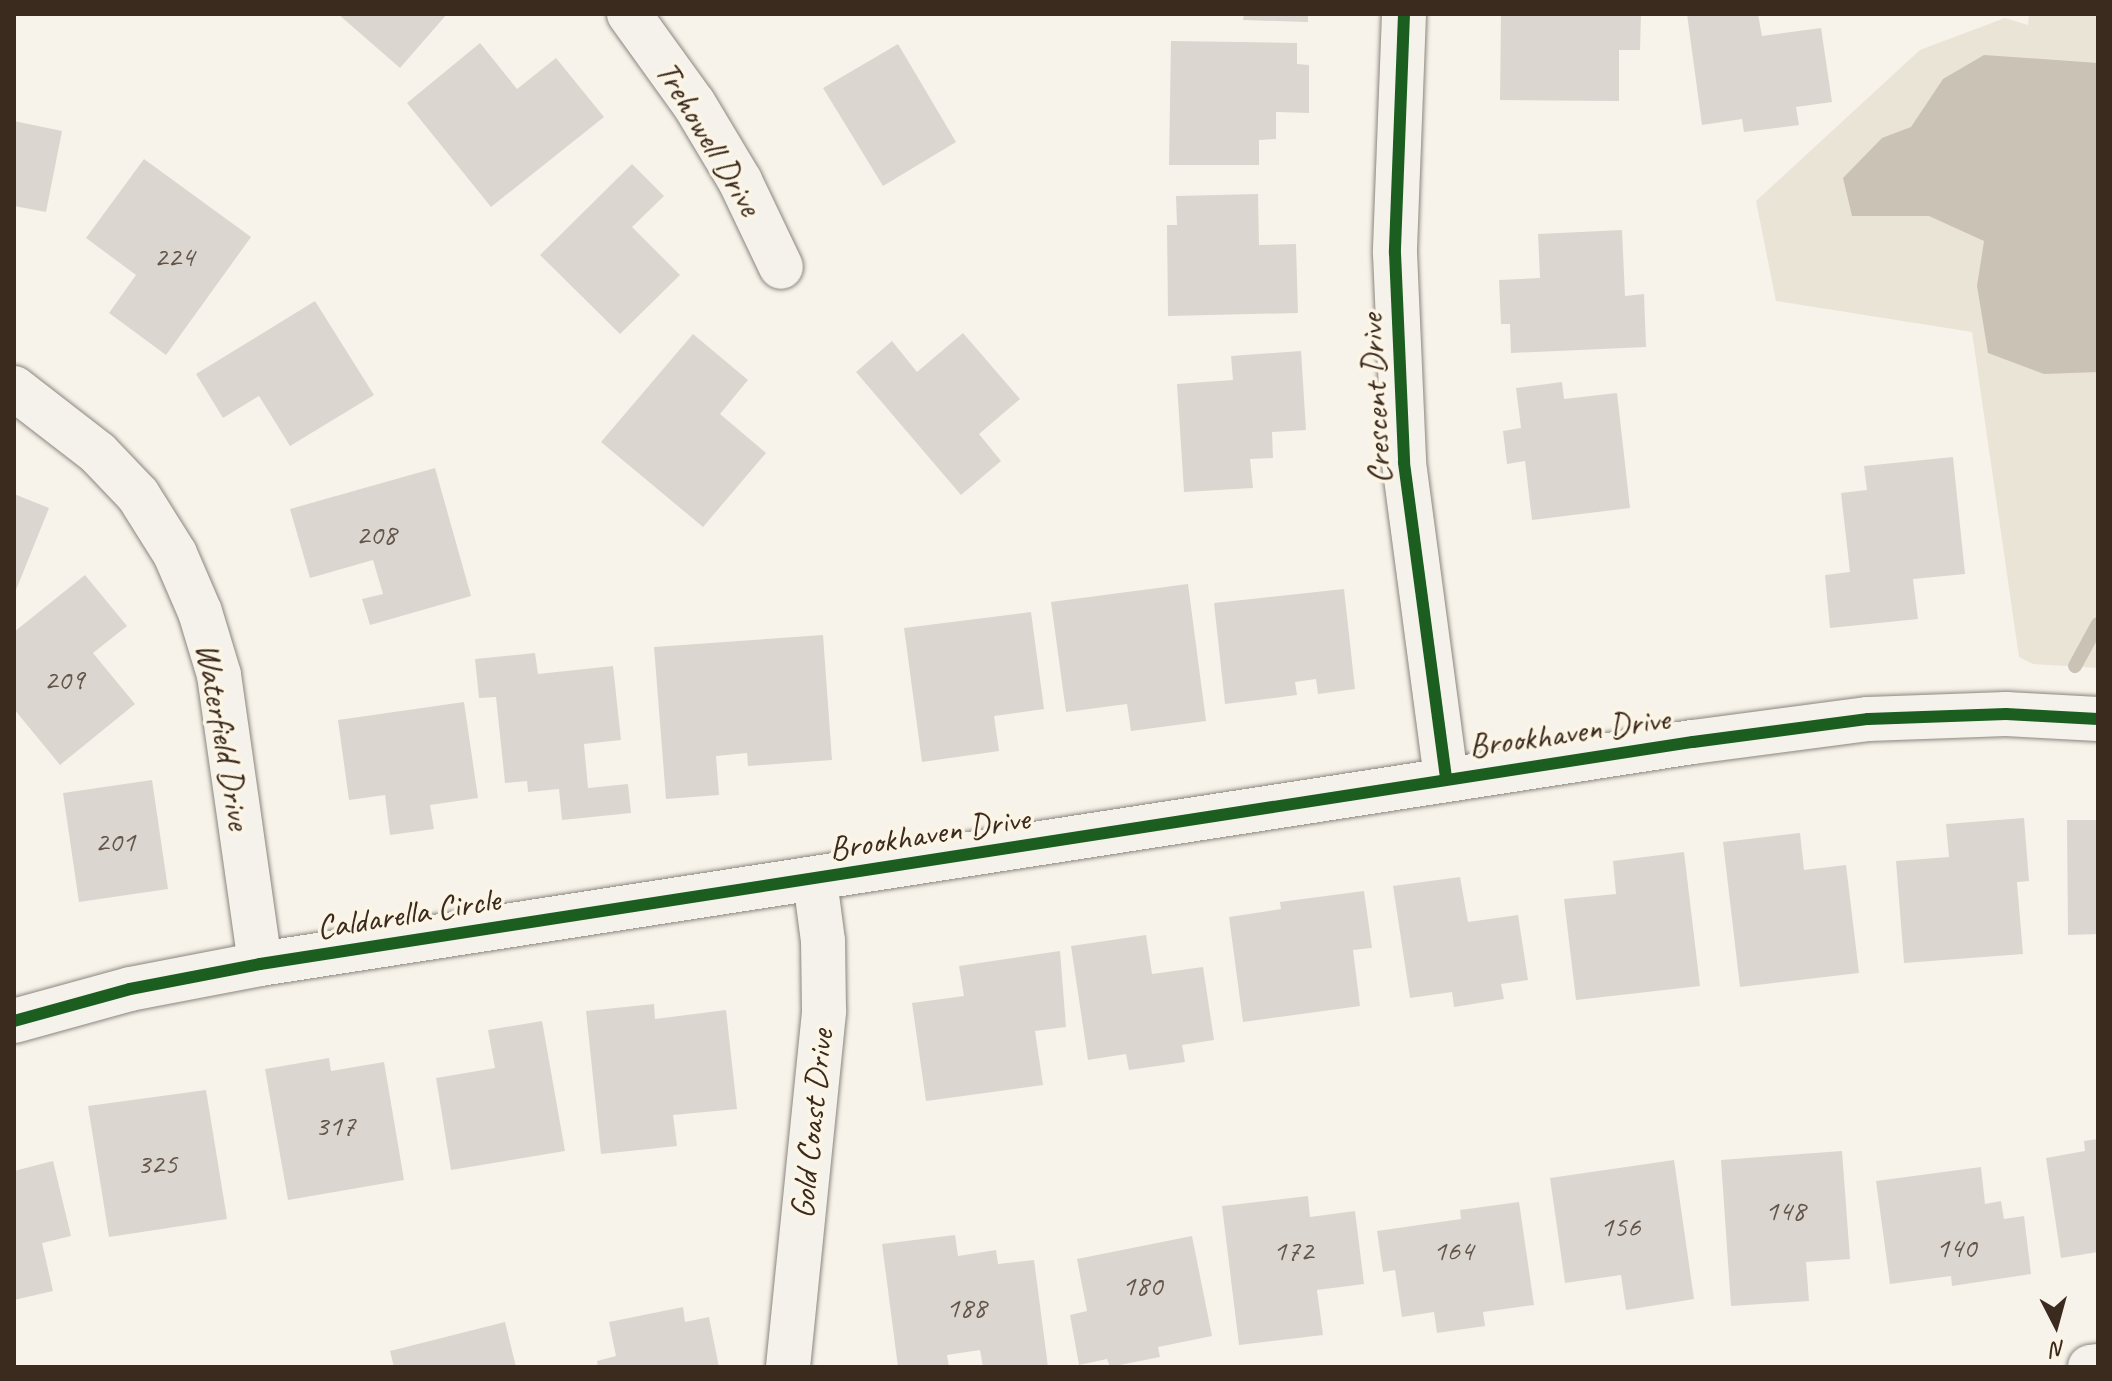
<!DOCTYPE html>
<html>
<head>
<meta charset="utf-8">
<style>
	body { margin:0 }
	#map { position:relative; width:2112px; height:1381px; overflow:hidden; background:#f7f3ea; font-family:Caveat,sans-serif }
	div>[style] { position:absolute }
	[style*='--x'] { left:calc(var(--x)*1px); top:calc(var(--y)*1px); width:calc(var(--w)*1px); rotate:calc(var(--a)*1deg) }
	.green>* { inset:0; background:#eae4d7 }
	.water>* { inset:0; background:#cac2b5 }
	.stream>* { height:14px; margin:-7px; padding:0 7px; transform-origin:7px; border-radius:7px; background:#cac2b5 }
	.building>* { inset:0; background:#dbd7d0 }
	.roads { filter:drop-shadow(0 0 2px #8b867f) drop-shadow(0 0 2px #8b867f) }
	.minor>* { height:44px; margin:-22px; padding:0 22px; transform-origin:22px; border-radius:22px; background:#f5f2ec }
	.cycleway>* { height:12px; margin:-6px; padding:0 6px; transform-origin:6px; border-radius:6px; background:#1b5e20 }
	span { translate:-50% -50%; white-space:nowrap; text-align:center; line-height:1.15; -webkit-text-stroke:7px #fcf5e5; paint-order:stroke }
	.number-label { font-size:30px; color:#63554a }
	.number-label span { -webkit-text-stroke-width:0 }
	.street-label { font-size:34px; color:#3b2a1e }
	.frame { position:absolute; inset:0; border:16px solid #3b2a1e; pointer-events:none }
	.north { position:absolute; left:2016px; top:1285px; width:80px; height:80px; -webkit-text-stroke:6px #fcf5e5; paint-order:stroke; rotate:174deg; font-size:22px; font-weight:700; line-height:32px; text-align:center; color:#3b2a1e }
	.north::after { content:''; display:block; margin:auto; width:28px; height:36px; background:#3b2a1e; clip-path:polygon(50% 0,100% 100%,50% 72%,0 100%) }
</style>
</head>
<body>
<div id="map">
	<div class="green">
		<i style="clip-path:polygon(2029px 14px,2098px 14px,2098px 668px,2033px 664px,2019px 657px,1972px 332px,1776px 301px,1756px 201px,1920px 50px,2005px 18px,2028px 25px)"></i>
	</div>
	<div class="water">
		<i style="clip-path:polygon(1984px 55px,2098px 63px,2098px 372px,2044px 374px,1988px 353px,1977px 286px,1984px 241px,1929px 216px,1852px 216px,1843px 178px,1882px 138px,1911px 127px,1943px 79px)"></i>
	</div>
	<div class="stream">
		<i style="--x:2075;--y:666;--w:48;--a:-61.3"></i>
	</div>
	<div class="building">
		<i style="clip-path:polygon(338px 14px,447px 14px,400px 68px)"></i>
		<i style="clip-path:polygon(1244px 14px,1308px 14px,1308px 22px,1243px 20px)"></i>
		<i style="clip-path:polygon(1501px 14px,1641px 14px,1640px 50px,1619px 50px,1619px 101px,1500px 100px)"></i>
		<i style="clip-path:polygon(1687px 14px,1758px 14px,1762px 36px,1821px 28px,1832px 102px,1796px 107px,1799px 125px,1744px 132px,1742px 119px,1702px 125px)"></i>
		<i style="clip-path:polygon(1171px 41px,1297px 43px,1297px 64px,1309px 65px,1309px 113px,1276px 112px,1276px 139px,1259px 140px,1259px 165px,1169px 165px)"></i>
		<i style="clip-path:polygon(480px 43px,517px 89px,556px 58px,604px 117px,491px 207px,407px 103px)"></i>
		<i style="clip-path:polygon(898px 44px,956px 142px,883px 186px,823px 88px)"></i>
		<i style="clip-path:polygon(14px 121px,62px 131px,46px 212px,14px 206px)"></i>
		<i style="clip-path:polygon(144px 159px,251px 237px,166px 355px,109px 313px,136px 275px,86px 238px)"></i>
		<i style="clip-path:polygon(632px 164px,664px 196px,632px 227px,680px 275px,620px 334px,540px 255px)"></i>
		<i style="clip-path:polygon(1258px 194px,1259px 245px,1296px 244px,1298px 313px,1168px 316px,1167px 225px,1177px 225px,1176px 196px)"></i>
		<i style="clip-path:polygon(1622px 230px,1625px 296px,1644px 294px,1646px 347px,1511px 353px,1510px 324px,1501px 324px,1499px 280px,1540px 278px,1538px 234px)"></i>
		<i style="clip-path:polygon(315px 301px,374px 395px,290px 446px,259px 396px,223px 418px,196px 374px)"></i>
		<i style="clip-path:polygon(963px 333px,1020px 399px,979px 434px,1001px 461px,961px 495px,856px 372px,892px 341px,917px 372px)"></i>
		<i style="clip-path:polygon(693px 334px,748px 380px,720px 414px,766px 453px,703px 527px,601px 442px)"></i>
		<i style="clip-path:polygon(1301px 351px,1306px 430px,1272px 432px,1273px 458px,1250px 459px,1253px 488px,1184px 492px,1177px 384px,1233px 380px,1231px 356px)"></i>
		<i style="clip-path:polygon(1562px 382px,1564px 399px,1617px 393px,1630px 508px,1532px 520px,1525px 461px,1507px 464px,1503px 431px,1521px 428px,1516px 388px)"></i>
		<i style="clip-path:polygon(1953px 457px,1965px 574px,1913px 579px,1918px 619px,1830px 628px,1825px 575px,1850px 572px,1841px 493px,1867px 490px,1864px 466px)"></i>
		<i style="clip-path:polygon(435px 468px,471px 596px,370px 625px,362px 599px,383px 594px,373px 560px,310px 578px,290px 509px)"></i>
		<i style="clip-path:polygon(14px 494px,49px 508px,14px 595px)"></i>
		<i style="clip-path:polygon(85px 575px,127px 626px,93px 653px,135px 704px,60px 765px,14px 709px,14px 632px)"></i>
		<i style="clip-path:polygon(1188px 584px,1206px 721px,1131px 731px,1127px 704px,1066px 712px,1051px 602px)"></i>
		<i style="clip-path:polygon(1344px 589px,1355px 689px,1318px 694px,1316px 679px,1295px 682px,1297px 695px,1225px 704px,1214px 603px)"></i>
		<i style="clip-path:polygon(1031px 612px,1044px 709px,994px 716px,999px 751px,922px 762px,904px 628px)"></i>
		<i style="clip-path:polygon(823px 635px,832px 760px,748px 766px,747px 753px,716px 756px,719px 795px,666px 799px,654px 647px)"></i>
		<i style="clip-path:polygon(535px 653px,538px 674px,613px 666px,621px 740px,584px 744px,588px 788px,628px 784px,631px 813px,562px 820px,559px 789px,528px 792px,527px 781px,505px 783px,496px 697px,479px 698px,475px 659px)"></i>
		<i style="clip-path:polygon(464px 702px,478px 798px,430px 805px,434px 829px,390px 835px,385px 795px,349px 800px,338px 720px)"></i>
		<i style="clip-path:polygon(152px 780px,168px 889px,79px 902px,63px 793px)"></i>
		<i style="clip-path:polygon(2024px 818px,2029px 881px,2017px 882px,2023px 954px,1904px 963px,1896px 861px,1949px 857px,1946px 824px)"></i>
		<i style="clip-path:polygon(2067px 820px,2098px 820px,2098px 934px,2068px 935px)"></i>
		<i style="clip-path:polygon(1800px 833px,1804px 870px,1846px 865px,1859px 973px,1740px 987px,1723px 842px)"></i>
		<i style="clip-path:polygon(1684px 852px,1700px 986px,1576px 1000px,1564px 899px,1616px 894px,1613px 861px)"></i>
		<i style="clip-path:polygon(1460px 877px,1468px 922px,1518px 915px,1528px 980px,1501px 984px,1504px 999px,1454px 1007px,1452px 992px,1410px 998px,1393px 886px)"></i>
		<i style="clip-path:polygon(1364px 891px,1372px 948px,1353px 950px,1360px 1006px,1243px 1022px,1229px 917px,1281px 909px,1280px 902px)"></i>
		<i style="clip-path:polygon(1146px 935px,1152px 974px,1203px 967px,1214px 1040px,1182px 1045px,1185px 1062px,1129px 1070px,1126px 1054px,1088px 1060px,1071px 946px)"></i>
		<i style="clip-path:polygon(1060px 951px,1066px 1027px,1035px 1031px,1043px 1085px,926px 1101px,912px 1003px,964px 996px,959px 966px)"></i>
		<i style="clip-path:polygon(654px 1004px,655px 1019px,726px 1010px,737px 1109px,673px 1115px,677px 1146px,601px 1154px,586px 1011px)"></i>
		<i style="clip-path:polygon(542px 1021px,565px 1151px,451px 1170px,436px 1078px,495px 1068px,488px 1030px)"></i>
		<i style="clip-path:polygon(329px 1058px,331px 1071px,384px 1062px,404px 1180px,288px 1200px,265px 1069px)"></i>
		<i style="clip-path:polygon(206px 1090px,227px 1219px,109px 1237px,88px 1106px)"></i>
		<i style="clip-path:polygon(2098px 1139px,2098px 1252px,2061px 1258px,2046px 1158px,2085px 1151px,2084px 1141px)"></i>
		<i style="clip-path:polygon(1842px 1151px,1850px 1259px,1806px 1262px,1809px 1301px,1731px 1306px,1721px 1160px)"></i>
		<i style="clip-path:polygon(1674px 1160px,1694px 1299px,1626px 1310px,1621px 1275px,1565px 1283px,1550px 1178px)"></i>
		<i style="clip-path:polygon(53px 1161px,71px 1236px,42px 1243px,53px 1291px,14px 1300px,14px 1171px)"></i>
		<i style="clip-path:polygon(1981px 1167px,1985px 1204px,2001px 1201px,2004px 1219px,2024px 1216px,2031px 1274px,1952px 1286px,1951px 1276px,1890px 1284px,1876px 1181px)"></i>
		<i style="clip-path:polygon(1308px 1196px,1310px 1217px,1355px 1211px,1364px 1284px,1317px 1290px,1323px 1335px,1239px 1345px,1222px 1206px)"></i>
		<i style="clip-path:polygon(1519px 1202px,1534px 1305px,1483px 1312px,1485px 1326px,1437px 1333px,1434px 1312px,1402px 1317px,1395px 1270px,1383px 1272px,1377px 1231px,1461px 1219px,1460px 1210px)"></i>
		<i style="clip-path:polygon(955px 1235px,958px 1256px,996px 1250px,998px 1264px,1034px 1260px,1048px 1367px,983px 1367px,980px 1350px,947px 1355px,949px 1367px,898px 1367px,882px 1244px)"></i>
		<i style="clip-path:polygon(1192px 1236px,1212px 1336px,1158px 1347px,1160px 1357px,1110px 1367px,1107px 1359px,1079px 1365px,1070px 1315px,1087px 1311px,1077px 1259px)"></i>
		<i style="clip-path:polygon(683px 1307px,685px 1322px,709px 1317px,719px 1367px,598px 1367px,597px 1361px,616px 1356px,609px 1322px)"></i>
		<i style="clip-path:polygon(505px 1322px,516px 1367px,394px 1367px,390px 1351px)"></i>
	</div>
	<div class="roads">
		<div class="minor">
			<i style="--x:629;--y:14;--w:111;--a:54.2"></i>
			<i style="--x:694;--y:104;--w:90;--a:59.1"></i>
			<i style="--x:740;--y:181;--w:95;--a:64.5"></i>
			<i style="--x:1404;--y:14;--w:239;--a:92.2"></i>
			<i style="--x:1395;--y:253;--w:210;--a:87.5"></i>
			<i style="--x:1404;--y:463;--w:319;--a:82.4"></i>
			<i style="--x:14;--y:388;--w:106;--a:37.7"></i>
			<i style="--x:98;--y:453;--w:58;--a:46.4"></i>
			<i style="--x:138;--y:495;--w:70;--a:57.9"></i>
			<i style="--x:175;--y:554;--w:63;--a:66.7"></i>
			<i style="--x:200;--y:612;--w:66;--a:73.2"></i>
			<i style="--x:219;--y:675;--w:292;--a:81.9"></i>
			<i style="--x:14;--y:1021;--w:120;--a:-15.4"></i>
			<i style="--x:130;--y:989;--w:132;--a:-10.9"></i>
			<i style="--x:260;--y:964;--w:1450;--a:-8.81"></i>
			<i style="--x:1693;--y:742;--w:177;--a:-7.5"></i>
			<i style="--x:1868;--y:719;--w:138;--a:-2.1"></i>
			<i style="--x:2006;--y:714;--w:92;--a:3.1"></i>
			<i style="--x:788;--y:1367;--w:358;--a:-84.2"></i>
			<i style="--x:824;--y:1011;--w:70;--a:-90.8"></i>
			<i style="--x:823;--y:941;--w:62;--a:-97.5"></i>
			<i style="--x:2090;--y:1367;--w:8;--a:-7"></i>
		</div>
	</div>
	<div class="cycleway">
		<i style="--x:1404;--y:14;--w:239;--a:92.2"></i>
		<i style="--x:1395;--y:253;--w:210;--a:87.5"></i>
		<i style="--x:1404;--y:463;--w:319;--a:82.4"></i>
		<i style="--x:14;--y:1021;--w:120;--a:-15.4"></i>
		<i style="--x:130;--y:989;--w:132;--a:-10.9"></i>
		<i style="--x:260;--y:964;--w:1450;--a:-8.81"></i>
		<i style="--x:1693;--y:742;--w:177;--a:-7.5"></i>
		<i style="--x:1868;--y:719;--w:138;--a:-2.1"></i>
		<i style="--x:2006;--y:714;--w:92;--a:3.1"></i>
	</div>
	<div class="number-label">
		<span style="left:174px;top:256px">224</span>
		<span style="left:376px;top:534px">208</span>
		<span style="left:64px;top:679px">209</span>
		<span style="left:115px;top:841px">201</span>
		<span style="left:335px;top:1125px">317</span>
		<span style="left:157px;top:1163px">325</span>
		<span style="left:1785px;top:1210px">148</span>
		<span style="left:1620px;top:1226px">156</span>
		<span style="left:1956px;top:1247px">140</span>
		<span style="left:1293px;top:1250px">172</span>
		<span style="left:1453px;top:1250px">164</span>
		<span style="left:1142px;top:1285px">180</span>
		<span style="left:966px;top:1307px">188</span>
	</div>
	<div class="street-label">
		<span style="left:709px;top:138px;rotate:59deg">Trehowell Drive</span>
		<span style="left:1375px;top:399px;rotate:-93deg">Crescent Drive</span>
		<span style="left:1569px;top:732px;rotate:-8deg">Brookhaven Drive</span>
		<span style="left:224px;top:736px;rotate:80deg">Waterfield Drive</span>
		<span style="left:929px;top:833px;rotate:-9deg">Brookhaven Drive</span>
		<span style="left:408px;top:913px;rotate:-9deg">Caldarella Circle</span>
		<span style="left:811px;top:1124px;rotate:-84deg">Gold Coast Drive</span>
	</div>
	<div class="frame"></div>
	<div class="north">N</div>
</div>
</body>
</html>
